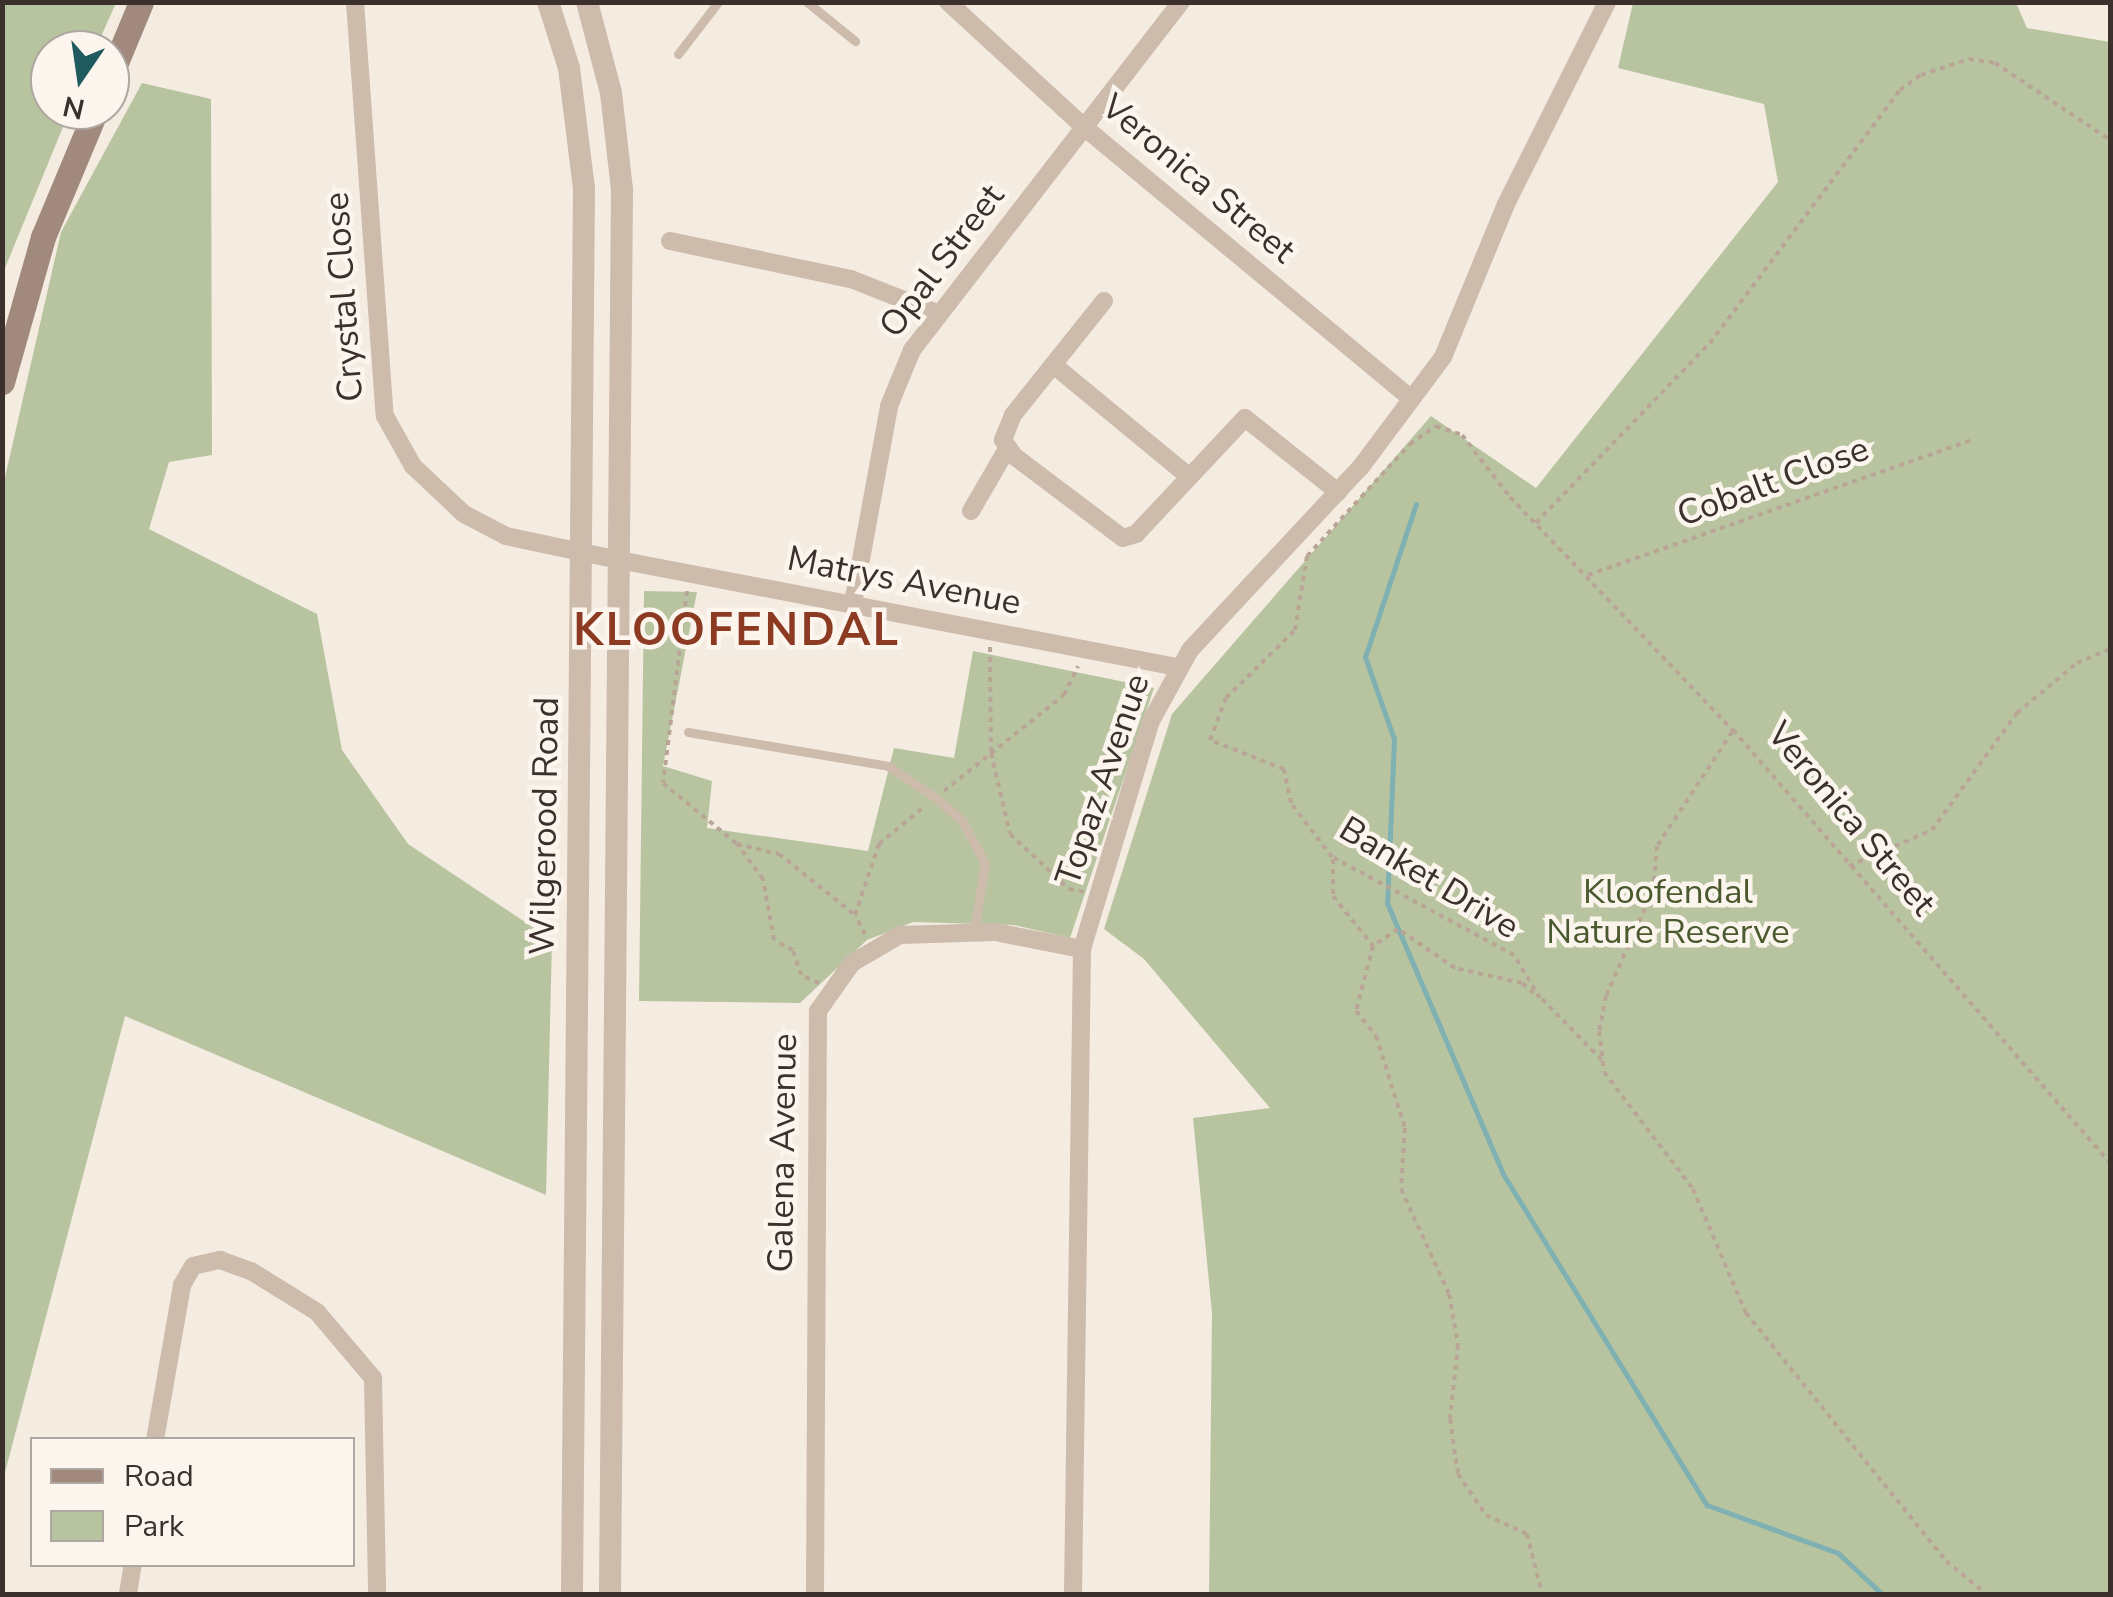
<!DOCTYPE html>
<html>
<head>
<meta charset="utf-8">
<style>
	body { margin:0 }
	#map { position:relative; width:2113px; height:1597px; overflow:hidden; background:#f4ebe1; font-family:"Nunito Sans",sans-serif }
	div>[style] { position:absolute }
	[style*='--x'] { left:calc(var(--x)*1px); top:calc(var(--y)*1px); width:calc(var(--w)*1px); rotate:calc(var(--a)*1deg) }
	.green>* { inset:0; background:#b8c4a0 }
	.stream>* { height:5px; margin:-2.5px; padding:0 2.5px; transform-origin:2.5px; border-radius:2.5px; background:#7fb0b2 }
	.path>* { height:4px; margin-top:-2px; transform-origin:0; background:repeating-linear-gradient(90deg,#b9a596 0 5px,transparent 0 10px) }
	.service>* { height:9px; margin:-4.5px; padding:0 4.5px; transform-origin:4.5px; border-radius:4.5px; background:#cdbbac }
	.minor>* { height:18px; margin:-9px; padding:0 9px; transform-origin:9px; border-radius:9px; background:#cdbbac }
	.tertiary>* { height:22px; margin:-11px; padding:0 11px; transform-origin:11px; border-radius:11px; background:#cdbbac }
	.secondary>* { height:25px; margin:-12.5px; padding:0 12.5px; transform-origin:12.5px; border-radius:12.5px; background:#a18a7d }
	span { translate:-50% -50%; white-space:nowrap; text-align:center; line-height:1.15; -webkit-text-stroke:9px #fbf5ee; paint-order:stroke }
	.street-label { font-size:35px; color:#3b302b }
	.park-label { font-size:35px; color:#4a5a2e }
	.district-label { font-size:45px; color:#8c3b22; font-weight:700; letter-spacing:2.5px }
	.frame { position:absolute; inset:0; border:5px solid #3b302b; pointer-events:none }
	.legend { position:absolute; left:30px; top:1437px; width:325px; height:130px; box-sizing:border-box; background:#fbf5ee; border:2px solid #aea6a0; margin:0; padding:12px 18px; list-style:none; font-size:30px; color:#3b302b }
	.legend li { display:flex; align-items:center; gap:20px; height:50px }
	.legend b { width:50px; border:2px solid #aea6a0 }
	.north { position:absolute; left:30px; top:30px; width:100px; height:100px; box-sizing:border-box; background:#fbf5ee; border:2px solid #aea6a0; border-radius:50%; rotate:193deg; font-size:28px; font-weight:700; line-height:40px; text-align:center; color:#3b302b }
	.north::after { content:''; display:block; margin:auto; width:35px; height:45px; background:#1f5a5e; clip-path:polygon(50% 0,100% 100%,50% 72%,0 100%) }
</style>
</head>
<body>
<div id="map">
	<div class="green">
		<i style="clip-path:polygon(2px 3px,116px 3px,95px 50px,50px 50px,50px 110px,70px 110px,3px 273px)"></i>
		<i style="clip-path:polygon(1633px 3px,2016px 3px,2027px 28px,2110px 42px,2110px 1594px,1209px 1594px,1212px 1313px,1193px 1118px,1270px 1108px,1144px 959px,1104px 929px,1172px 714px,1431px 416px,1536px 488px,1778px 182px,1764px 104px,1618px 68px)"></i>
		<i style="clip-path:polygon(142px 83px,211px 99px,212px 455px,169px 462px,149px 529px,317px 614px,342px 750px,408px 844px,552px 940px,546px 1195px,125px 1016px,3px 1480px,3px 486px,61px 232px)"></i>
		<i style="clip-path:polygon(644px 591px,697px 592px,663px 766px,712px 781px,707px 828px,868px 851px,894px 748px,954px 758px,973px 651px,1154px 688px,1070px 938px,1014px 925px,913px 922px,867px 940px,800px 1003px,639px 1001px)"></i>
	</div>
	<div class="stream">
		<i style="--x:1416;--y:504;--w:161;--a:108.4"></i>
		<i style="--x:1365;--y:657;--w:87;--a:70.5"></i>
		<i style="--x:1394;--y:739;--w:164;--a:92.4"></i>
		<i style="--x:1387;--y:903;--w:295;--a:66.8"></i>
		<i style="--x:1503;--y:1174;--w:389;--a:58.4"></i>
		<i style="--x:1707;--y:1505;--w:140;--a:20.1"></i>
		<i style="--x:1838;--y:1553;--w:60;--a:43"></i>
	</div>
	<div class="path">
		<i style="--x:1536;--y:523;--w:250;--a:-46"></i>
		<i style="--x:1710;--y:343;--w:316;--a:-53.1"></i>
		<i style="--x:1900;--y:90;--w:26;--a:-36"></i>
		<i style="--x:1921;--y:75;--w:51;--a:-18.4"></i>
		<i style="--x:1969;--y:59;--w:26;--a:9"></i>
		<i style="--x:1995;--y:63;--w:138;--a:33.8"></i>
		<i style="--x:1588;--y:575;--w:410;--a:-19.4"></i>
		<i style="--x:687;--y:591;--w:193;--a:97.1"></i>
		<i style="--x:663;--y:783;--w:96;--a:39.5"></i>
		<i style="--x:990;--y:647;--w:106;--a:89.5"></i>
		<i style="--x:991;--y:753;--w:83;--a:76.8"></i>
		<i style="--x:1010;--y:834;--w:81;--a:43"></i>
		<i style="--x:1069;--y:889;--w:15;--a:11"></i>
		<i style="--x:1732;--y:732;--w:136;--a:123.3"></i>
		<i style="--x:1657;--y:846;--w:44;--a:95.2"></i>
		<i style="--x:1653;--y:890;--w:116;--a:113.9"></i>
		<i style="--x:1606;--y:996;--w:36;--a:101"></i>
		<i style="--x:1599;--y:1031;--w:41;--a:83"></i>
		<i style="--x:1604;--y:1072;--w:147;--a:52.7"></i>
		<i style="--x:1693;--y:1189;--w:135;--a:66.9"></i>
		<i style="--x:1746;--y:1313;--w:319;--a:51.1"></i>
		<i style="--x:1946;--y:1561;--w:52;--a:39.5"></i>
		<i style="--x:944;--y:791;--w:154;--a:-38.7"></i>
		<i style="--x:1064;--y:695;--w:32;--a:-64"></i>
		<i style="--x:1333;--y:859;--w:37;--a:90"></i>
		<i style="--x:1333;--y:896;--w:64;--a:51.3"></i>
		<i style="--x:1849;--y:866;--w:90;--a:-23.4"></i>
		<i style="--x:1932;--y:830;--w:145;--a:-54"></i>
		<i style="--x:2017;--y:713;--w:78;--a:-39.8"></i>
		<i style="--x:2077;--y:663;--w:36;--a:-23"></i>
		<i style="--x:865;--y:934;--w:21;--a:-118"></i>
		<i style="--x:855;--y:915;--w:75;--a:-71.3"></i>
		<i style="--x:879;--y:844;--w:60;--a:-39.6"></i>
		<i style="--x:819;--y:983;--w:20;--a:-156"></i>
		<i style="--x:801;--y:975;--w:26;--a:-108"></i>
		<i style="--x:793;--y:950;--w:21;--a:-152"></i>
		<i style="--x:774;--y:940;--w:62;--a:-100.2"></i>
		<i style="--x:763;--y:879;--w:44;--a:-126.6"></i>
		<i style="--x:737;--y:844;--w:43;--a:13.4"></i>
		<i style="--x:779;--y:854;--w:97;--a:38.8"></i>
		<i style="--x:1534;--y:993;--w:16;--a:-140"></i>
		<i style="--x:1522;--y:983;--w:69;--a:-167.4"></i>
		<i style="--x:1455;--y:968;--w:69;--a:-145.6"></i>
		<i style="--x:1398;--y:929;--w:30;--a:146"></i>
		<i style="--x:1373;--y:946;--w:67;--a:104.7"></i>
		<i style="--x:1356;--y:1011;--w:32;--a:51"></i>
		<i style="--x:1376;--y:1036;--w:96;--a:72.5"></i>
		<i style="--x:1405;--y:1128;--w:61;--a:93.8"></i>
		<i style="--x:1401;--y:1189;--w:115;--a:65.4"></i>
		<i style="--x:1449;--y:1294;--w:52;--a:80"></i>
		<i style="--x:1458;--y:1345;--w:74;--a:96.2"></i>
		<i style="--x:1450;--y:1419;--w:56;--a:81.7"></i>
		<i style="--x:1458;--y:1474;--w:50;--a:55.7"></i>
		<i style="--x:1486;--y:1515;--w:45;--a:24.9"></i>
		<i style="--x:1527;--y:1534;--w:62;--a:76"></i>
		<i style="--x:1540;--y:998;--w:50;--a:-121.2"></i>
		<i style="--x:1514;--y:955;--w:207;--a:-151.7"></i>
		<i style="--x:1332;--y:857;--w:68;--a:-127.2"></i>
		<i style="--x:1291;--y:803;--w:35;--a:-102"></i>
		<i style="--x:1284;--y:769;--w:79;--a:-158.6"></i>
		<i style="--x:1210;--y:740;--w:45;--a:-69.1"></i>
		<i style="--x:1226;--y:698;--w:97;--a:-44.6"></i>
		<i style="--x:1295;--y:630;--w:75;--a:-80.8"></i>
		<i style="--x:1307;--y:556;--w:152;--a:-47.4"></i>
		<i style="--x:1410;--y:444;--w:32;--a:-35"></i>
		<i style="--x:1436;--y:426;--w:28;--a:19"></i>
		<i style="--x:1462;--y:435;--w:78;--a:52.3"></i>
		<i style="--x:1510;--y:497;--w:323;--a:46.3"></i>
		<i style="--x:1733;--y:730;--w:574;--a:48.95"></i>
		<i style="--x:1542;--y:999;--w:86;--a:45.5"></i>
	</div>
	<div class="service">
		<i style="--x:807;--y:2;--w:62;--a:39.1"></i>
		<i style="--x:678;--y:54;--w:66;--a:-52.4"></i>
		<i style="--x:688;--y:732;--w:203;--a:9.6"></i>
		<i style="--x:888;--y:766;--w:58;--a:33.7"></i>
		<i style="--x:936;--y:798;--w:35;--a:41"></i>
		<i style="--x:962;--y:821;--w:48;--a:61.3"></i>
		<i style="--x:985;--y:863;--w:69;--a:99.2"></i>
	</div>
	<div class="minor">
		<i style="--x:355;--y:2;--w:415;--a:85.9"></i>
		<i style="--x:385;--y:416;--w:57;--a:60.8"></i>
		<i style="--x:413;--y:466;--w:70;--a:43.3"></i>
		<i style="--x:464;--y:514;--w:47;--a:27.6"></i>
		<i style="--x:506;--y:536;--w:116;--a:12"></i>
		<i style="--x:619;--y:560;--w:568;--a:10.86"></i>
		<i style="--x:948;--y:2;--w:185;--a:42.6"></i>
		<i style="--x:1084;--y:127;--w:426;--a:39.7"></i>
		<i style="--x:670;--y:241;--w:185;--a:11.9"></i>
		<i style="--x:851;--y:279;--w:92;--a:21.6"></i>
		<i style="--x:1104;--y:301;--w:146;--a:128.6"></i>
		<i style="--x:1013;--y:415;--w:27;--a:112"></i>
		<i style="--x:1003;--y:440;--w:19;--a:55"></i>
		<i style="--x:1014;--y:456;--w:136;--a:37"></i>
		<i style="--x:1123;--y:538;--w:14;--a:-17"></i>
		<i style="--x:1136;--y:534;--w:159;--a:-46.8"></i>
		<i style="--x:1245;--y:418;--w:119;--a:38.5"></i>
		<i style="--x:1056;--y:367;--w:171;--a:39.5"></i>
		<i style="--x:971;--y:511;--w:72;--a:-59.9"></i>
		<i style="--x:853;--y:603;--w:200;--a:-79.6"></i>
		<i style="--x:889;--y:406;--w:61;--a:-67.7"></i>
		<i style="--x:912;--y:350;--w:440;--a:-52.3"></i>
		<i style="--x:155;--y:1440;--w:157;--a:-80.1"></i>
		<i style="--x:182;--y:1285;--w:22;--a:-60"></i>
		<i style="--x:193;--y:1266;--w:28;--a:-13"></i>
		<i style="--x:220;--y:1260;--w:33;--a:20"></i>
		<i style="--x:251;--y:1271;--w:78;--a:31.8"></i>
		<i style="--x:317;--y:1312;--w:87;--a:49.7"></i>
		<i style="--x:373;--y:1378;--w:216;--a:88.9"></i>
		<i style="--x:128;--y:1594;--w:30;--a:-81"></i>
		<i style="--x:815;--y:1594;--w:583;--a:-89.71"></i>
		<i style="--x:818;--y:1011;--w:59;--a:-54.7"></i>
		<i style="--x:852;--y:963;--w:56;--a:-30.3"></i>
		<i style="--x:900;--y:935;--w:95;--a:-1.8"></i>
		<i style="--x:995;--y:932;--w:89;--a:11.1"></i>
		<i style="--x:1073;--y:1594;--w:645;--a:-89.2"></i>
		<i style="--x:1082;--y:949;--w:238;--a:-73.2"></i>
		<i style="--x:1151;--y:721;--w:81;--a:-61.2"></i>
		<i style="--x:1190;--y:650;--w:249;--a:-47"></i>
		<i style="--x:1360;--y:468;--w:139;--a:-53.2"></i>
		<i style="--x:1443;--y:357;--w:165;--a:-67.6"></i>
		<i style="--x:1506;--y:204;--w:226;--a:-63.4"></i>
	</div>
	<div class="tertiary">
		<i style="--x:548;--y:2;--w:69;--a:72.3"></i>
		<i style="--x:569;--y:68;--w:121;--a:82.9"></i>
		<i style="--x:584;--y:188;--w:1406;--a:90.49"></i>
		<i style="--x:587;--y:2;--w:94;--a:75.2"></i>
		<i style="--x:611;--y:93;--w:97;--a:83.5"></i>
		<i style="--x:622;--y:189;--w:1405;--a:90.49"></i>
	</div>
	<div class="secondary">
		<i style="--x:110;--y:77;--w:81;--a:-67.5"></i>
		<i style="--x:2;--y:382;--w:151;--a:-74.2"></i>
		<i style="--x:43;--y:237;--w:138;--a:-67.3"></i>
	</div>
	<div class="street-label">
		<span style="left:1198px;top:179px;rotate:40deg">Veronica Street</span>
		<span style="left:942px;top:261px;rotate:-53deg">Opal Street</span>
		<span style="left:344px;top:297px;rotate:-94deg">Crystal Close</span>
		<span style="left:1773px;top:482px;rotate:-20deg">Cobalt Close</span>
		<span style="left:904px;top:581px;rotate:11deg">Matrys Avenue</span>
		<span style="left:1103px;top:780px;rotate:-71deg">Topaz Avenue</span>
		<span style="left:1851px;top:819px;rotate:50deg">Veronica Street</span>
		<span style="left:545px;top:826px;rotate:-89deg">Wilgerood Road</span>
		<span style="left:1429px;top:878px;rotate:31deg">Banket Drive</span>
		<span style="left:783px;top:1153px;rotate:-89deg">Galena Avenue</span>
	</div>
	<div class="park-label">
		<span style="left:1668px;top:912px">Kloofendal<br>Nature Reserve</span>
	</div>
	<div class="district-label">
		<span style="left:737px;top:631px">KLOOFENDAL</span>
	</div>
	<div class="frame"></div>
	<ul class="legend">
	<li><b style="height:12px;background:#a18a7d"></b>Road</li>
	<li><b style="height:28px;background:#b8c4a0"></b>Park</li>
	</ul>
	<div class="north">N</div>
</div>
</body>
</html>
